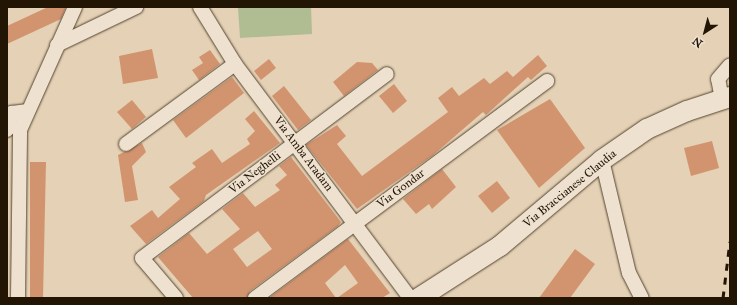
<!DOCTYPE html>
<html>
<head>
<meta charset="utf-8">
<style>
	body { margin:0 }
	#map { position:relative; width:737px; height:305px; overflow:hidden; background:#e5d1b5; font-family:"IM FELL Great Primer",serif }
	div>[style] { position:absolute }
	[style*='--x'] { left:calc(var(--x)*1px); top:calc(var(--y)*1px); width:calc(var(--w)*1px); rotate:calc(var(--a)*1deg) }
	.green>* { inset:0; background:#b0bc91 }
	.building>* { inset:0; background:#d2946f }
	.roads { filter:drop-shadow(0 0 1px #534430) drop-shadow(0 0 1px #534430) }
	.street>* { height:14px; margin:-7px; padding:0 7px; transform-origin:7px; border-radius:7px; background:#eee1cf }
	.secondary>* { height:20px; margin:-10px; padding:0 10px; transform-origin:10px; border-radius:10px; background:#eee1cf }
	.rail>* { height:3px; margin-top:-1.5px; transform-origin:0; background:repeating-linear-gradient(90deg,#221504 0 7px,transparent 0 14px) }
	span { translate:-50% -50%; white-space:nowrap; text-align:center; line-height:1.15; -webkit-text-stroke:3px #eee1cf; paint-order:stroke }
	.street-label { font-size:12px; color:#221504 }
	.frame { position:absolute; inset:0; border:8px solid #221504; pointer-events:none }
	.north { position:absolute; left:685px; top:12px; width:40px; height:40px; -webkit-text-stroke:3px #eee1cf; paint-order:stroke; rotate:216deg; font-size:11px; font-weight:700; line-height:16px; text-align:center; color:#221504 }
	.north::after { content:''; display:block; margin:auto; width:14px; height:18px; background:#221504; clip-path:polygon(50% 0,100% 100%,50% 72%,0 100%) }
</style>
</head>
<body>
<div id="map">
	<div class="green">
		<i style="clip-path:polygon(238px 7px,311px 7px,312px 34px,240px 38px)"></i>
	</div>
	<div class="building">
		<i style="clip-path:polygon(48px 7px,66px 7px,61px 19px,7px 44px,7px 26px)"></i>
		<i style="clip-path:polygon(152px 49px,158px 78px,123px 84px,119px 56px)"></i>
		<i style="clip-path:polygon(210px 50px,220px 64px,199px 80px,192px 70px,203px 63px,199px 57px)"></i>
		<i style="clip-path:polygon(538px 55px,547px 66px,531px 80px,528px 77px,486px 115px,483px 112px,432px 156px,357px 209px,306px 145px,337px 125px,346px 136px,337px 144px,362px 176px,448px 112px,438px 98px,452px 87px,459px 96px,484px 78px,490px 84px,507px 71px,513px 77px)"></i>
		<i style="clip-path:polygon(269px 59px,276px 68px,261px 80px,254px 71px)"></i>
		<i style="clip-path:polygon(357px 62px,372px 63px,378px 70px,344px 96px,333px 82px)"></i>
		<i style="clip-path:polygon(232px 77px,244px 93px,186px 138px,173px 120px)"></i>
		<i style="clip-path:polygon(394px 84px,407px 101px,393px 113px,379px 96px)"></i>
		<i style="clip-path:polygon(284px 86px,311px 120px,298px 130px,272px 96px)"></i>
		<i style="clip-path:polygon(550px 99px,585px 148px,539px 188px,497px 130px)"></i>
		<i style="clip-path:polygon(132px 100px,146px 117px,132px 129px,117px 112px)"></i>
		<i style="clip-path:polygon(254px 111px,280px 143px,206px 195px,204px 201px,146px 244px,130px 226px,152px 210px,158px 218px,180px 199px,169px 187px,196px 167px,192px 163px,212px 149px,222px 163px,250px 144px,247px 139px,255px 131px,245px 119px)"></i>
		<i style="clip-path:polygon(712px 141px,719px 168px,691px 176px,684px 148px)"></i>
		<i style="clip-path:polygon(142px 143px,146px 152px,132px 166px,138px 200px,125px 202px,118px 155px)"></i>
		<i style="clip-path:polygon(evenodd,291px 157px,341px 222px,338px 226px,250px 291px,247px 298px,193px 298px,158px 257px,189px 233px,207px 254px,240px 229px,222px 209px,243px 193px,255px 207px,280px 190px,275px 185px,287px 175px,279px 166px,291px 157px,258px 231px,272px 249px,247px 267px,233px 249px,258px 231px)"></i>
		<i style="clip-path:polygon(30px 162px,46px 162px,43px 298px,30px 298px)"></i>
		<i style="clip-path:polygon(442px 169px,456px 187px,432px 209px,429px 204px,416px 214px,403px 199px)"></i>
		<i style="clip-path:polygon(497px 181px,510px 198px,492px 213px,478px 196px)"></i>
		<i style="clip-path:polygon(348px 239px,390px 293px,382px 298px,337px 298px,358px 283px,345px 265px,325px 283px,336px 298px,269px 298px)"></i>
		<i style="clip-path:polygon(575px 249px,595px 264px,570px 298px,539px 298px)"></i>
	</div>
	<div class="roads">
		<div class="street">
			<i style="--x:200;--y:7;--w:67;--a:58.4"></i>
			<i style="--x:235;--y:64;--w:292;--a:53.2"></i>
			<i style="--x:57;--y:45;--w:88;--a:-25.7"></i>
			<i style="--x:722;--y:99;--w:20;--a:-101"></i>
			<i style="--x:718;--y:79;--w:18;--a:-49"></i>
			<i style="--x:7;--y:130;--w:18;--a:-74"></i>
			<i style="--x:12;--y:113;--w:16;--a:-7"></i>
			<i style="--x:126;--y:144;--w:135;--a:-36.3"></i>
			<i style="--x:602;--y:160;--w:116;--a:76.6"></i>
			<i style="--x:629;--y:273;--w:28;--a:63"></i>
			<i style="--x:18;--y:298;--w:168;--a:-89.3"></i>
			<i style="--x:20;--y:130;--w:135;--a:-65.9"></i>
			<i style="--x:176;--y:298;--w:52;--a:-130.4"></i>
			<i style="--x:142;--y:258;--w:306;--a:-36.9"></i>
			<i style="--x:255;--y:298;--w:364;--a:-36.6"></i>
		</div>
		<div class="secondary">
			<i style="--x:419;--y:298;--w:96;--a:-32.7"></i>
			<i style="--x:500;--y:246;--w:133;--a:-40.1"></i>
			<i style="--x:602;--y:160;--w:55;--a:-34.6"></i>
			<i style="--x:647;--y:129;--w:44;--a:-24.2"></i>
			<i style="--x:687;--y:111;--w:45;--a:-18"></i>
		</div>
	</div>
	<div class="rail">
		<i style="--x:723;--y:298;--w:57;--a:-83"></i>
	</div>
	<div class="street-label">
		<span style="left:303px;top:154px;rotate:53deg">Via Amba Aradam</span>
		<span style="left:255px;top:173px;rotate:-37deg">Via Neghelli</span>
		<span style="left:401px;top:189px;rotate:-37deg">Via Gondar</span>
		<span style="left:570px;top:189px;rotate:-39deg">Via Braccianese Claudia</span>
	</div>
	<div class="frame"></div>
	<div class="north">N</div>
</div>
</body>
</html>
